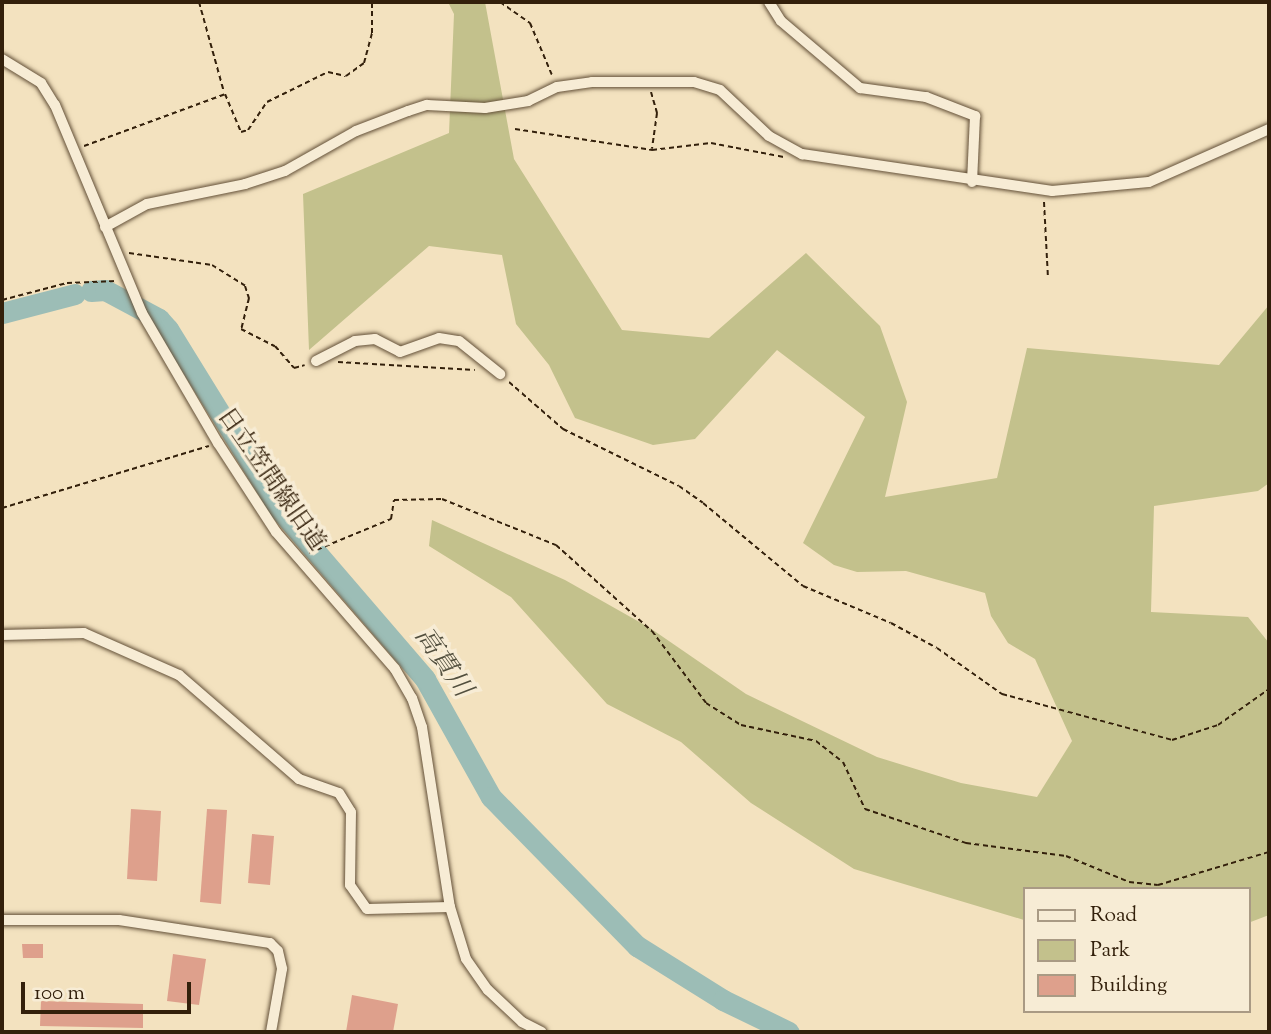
<!DOCTYPE html>
<html>
<head>
<meta charset="utf-8">
<style>
	body { margin:0 }
	#map { position:relative; width:1271px; height:1034px; overflow:hidden; background:#f3e2bf; font-family:"Sorts Mill Goudy","Noto Serif JP",serif }
	div>[style] { position:absolute }
	[style*='--x'] { left:calc(var(--x)*1px); top:calc(var(--y)*1px); width:calc(var(--w)*1px); rotate:calc(var(--a)*1deg) }
	.green>* { inset:0; background:#c3c18c }
	.river>* { height:21px; margin:-10.5px; padding:0 10.5px; transform-origin:10.5px; border-radius:10.5px; background:#9cbdb6 }
	.building>* { inset:0; background:#dea08c }
	.path>* { height:2px; margin-top:-1px; transform-origin:0; background:repeating-linear-gradient(90deg,#33200b 0 5px,transparent 0 8.5px) }
	.roads { filter:drop-shadow(0 0 2px #635038) drop-shadow(0 0 2px #635038) }
	.minor>* { height:10px; margin:-5px; padding:0 5px; transform-origin:5px; border-radius:5px; background:#f7ecd5 }
	span { translate:-50% -50%; white-space:nowrap; text-align:center; line-height:1.15; -webkit-text-stroke:7px #f7ecd5; paint-order:stroke }
	.street-label { font-size:24px; color:#33200b }
	.water-label { font-size:26px; color:#524f3e; font-style:italic }
	.frame { position:absolute; inset:0; border:4px solid #33200b; pointer-events:none }
	.legend { position:absolute; left:1023px; top:887px; width:228px; height:126px; box-sizing:border-box; background:#f7ecd5; border:2px solid #a99a84; margin:0; padding:9px 12px; list-style:none; font-size:21px; color:#33200b }
	.legend li { display:flex; align-items:center; gap:14px; height:35px }
	.legend b { width:35px; border:2px solid #a99a84 }
	.scale { position:absolute; left:21px; top:982px; width:170px; height:32px; box-sizing:border-box; border:4px solid #33200b; border-top:0; padding-left:9px; font-size:21px; line-height:24px; white-space:nowrap; color:#33200b; -webkit-text-stroke:5px #f7ecd5; paint-order:stroke }
</style>
</head>
<body>
<div id="map">
	<div class="green">
		<i style="clip-path:polygon(448px 2px,485px 2px,514px 159px,622px 330px,709px 338px,806px 253px,880px 326px,907px 402px,885px 497px,997px 478px,1027px 348px,1219px 365px,1269px 305px,1269px 483px,1258px 491px,1154px 506px,1151px 612px,1248px 617px,1269px 643px,1269px 915px,1248px 923px,1248px 889px,1024px 889px,1024px 920px,854px 869px,751px 803px,681px 742px,607px 704px,511px 597px,429px 546px,432px 520px,565px 580px,650px 628px,746px 694px,877px 757px,961px 783px,1037px 797px,1072px 741px,1035px 659px,1008px 643px,991px 616px,985px 593px,906px 571px,857px 572px,834px 565px,803px 543px,865px 417px,777px 350px,695px 439px,653px 445px,575px 418px,549px 365px,516px 324px,502px 255px,429px 246px,309px 350px,303px 194px,449px 133px,454px 14px)"></i>
	</div>
	<div class="river">
		<i style="--x:91;--y:291;--w:14;--a:-4"></i>
		<i style="--x:105;--y:290;--w:61;--a:28.2"></i>
		<i style="--x:159;--y:319;--w:13;--a:48"></i>
		<i style="--x:168;--y:329;--w:211;--a:58.3"></i>
		<i style="--x:279;--y:509;--w:224;--a:49.3"></i>
		<i style="--x:425;--y:679;--w:135;--a:60.8"></i>
		<i style="--x:491;--y:797;--w:209;--a:45.6"></i>
		<i style="--x:637;--y:946;--w:102;--a:32.1"></i>
		<i style="--x:723;--y:1000;--w:73;--a:25.9"></i>
		<i style="--x:2;--y:313;--w:75;--a:-14.6"></i>
	</div>
	<div class="building">
		<i style="clip-path:polygon(131px 809px,161px 811px,157px 881px,127px 879px)"></i>
		<i style="clip-path:polygon(207px 809px,227px 810px,221px 904px,200px 902px)"></i>
		<i style="clip-path:polygon(252px 834px,274px 836px,270px 885px,248px 883px)"></i>
		<i style="clip-path:polygon(22px 944px,43px 944px,43px 958px,23px 958px)"></i>
		<i style="clip-path:polygon(173px 954px,206px 959px,199px 1005px,167px 1001px)"></i>
		<i style="clip-path:polygon(352px 995px,398px 1004px,393px 1032px,346px 1032px)"></i>
		<i style="clip-path:polygon(41px 1001px,143px 1004px,143px 1028px,40px 1026px)"></i>
	</div>
	<div class="path">
		<i style="--x:199;--y:2;--w:93;--a:74.5"></i>
		<i style="--x:500;--y:2;--w:37;--a:35"></i>
		<i style="--x:530;--y:23;--w:56;--a:67.1"></i>
		<i style="--x:651;--y:92;--w:22;--a:74"></i>
		<i style="--x:657;--y:113;--w:36;--a:98"></i>
		<i style="--x:515;--y:129;--w:139;--a:8.7"></i>
		<i style="--x:652;--y:150;--w:59;--a:-6.8"></i>
		<i style="--x:711;--y:143;--w:74;--a:10.9"></i>
		<i style="--x:84;--y:146;--w:150;--a:-20.2"></i>
		<i style="--x:225;--y:94;--w:41;--a:67.2"></i>
		<i style="--x:241;--y:132;--w:7;--a:-16"></i>
		<i style="--x:248;--y:130;--w:34;--a:-56"></i>
		<i style="--x:267;--y:102;--w:68;--a:-26.2"></i>
		<i style="--x:328;--y:72;--w:18;--a:13"></i>
		<i style="--x:346;--y:76;--w:22;--a:-36"></i>
		<i style="--x:364;--y:63;--w:31;--a:-75"></i>
		<i style="--x:372;--y:33;--w:31;--a:-90"></i>
		<i style="--x:1044;--y:202;--w:76;--a:87"></i>
		<i style="--x:129;--y:253;--w:84;--a:8.2"></i>
		<i style="--x:212;--y:265;--w:39;--a:32"></i>
		<i style="--x:245;--y:286;--w:13;--a:72"></i>
		<i style="--x:249;--y:298;--w:32;--a:104"></i>
		<i style="--x:241;--y:329;--w:38;--a:27"></i>
		<i style="--x:275;--y:346;--w:29;--a:49"></i>
		<i style="--x:294;--y:368;--w:11;--a:-15"></i>
		<i style="--x:2;--y:300;--w:67;--a:-14.7"></i>
		<i style="--x:67;--y:283;--w:50;--a:-2.3"></i>
		<i style="--x:338;--y:362;--w:137;--a:3.3"></i>
		<i style="--x:509;--y:382;--w:72;--a:41"></i>
		<i style="--x:563;--y:429;--w:129;--a:26.2"></i>
		<i style="--x:679;--y:486;--w:29;--a:35"></i>
		<i style="--x:703;--y:503;--w:130;--a:39.7"></i>
		<i style="--x:803;--y:586;--w:95;--a:22.8"></i>
		<i style="--x:891;--y:623;--w:52;--a:28.5"></i>
		<i style="--x:937;--y:648;--w:80;--a:35.3"></i>
		<i style="--x:1002;--y:694;--w:176;--a:15.1"></i>
		<i style="--x:1172;--y:740;--w:48;--a:-18.1"></i>
		<i style="--x:1218;--y:725;--w:62;--a:-35.2"></i>
		<i style="--x:2;--y:508;--w:216;--a:-16.7"></i>
		<i style="--x:309;--y:553;--w:89;--a:-22.5"></i>
		<i style="--x:391;--y:519;--w:19;--a:-81"></i>
		<i style="--x:394;--y:500;--w:48;--a:-1.2"></i>
		<i style="--x:442;--y:499;--w:123;--a:22"></i>
		<i style="--x:556;--y:545;--w:129;--a:41.9"></i>
		<i style="--x:652;--y:631;--w:90;--a:53.1"></i>
		<i style="--x:706;--y:703;--w:41;--a:32.2"></i>
		<i style="--x:741;--y:725;--w:77;--a:12"></i>
		<i style="--x:816;--y:741;--w:34;--a:38"></i>
		<i style="--x:843;--y:762;--w:52;--a:64.9"></i>
		<i style="--x:865;--y:809;--w:107;--a:18.6"></i>
		<i style="--x:966;--y:843;--w:101;--a:7.4"></i>
		<i style="--x:1066;--y:856;--w:68;--a:22.4"></i>
		<i style="--x:1129;--y:882;--w:29;--a:6"></i>
		<i style="--x:1158;--y:885;--w:116;--a:-16.6"></i>
	</div>
	<div class="roads">
		<div class="minor">
			<i style="--x:769;--y:2;--w:22;--a:58"></i>
			<i style="--x:781;--y:21;--w:104;--a:40.3"></i>
			<i style="--x:860;--y:88;--w:67;--a:7.8"></i>
			<i style="--x:926;--y:97;--w:53;--a:21.2"></i>
			<i style="--x:975;--y:116;--w:66;--a:92.6"></i>
			<i style="--x:2;--y:59;--w:46;--a:31.6"></i>
			<i style="--x:41;--y:83;--w:26;--a:58"></i>
			<i style="--x:55;--y:105;--w:225;--a:67.3"></i>
			<i style="--x:142;--y:313;--w:151;--a:59.7"></i>
			<i style="--x:218;--y:443;--w:106;--a:56.9"></i>
			<i style="--x:276;--y:532;--w:181;--a:49"></i>
			<i style="--x:395;--y:669;--w:34;--a:60"></i>
			<i style="--x:412;--y:698;--w:31;--a:71"></i>
			<i style="--x:422;--y:727;--w:182;--a:81.2"></i>
			<i style="--x:450;--y:907;--w:54;--a:72.9"></i>
			<i style="--x:466;--y:959;--w:38;--a:55"></i>
			<i style="--x:488;--y:990;--w:47;--a:43.3"></i>
			<i style="--x:522;--y:1022;--w:22;--a:27"></i>
			<i style="--x:105;--y:227;--w:48;--a:-28.7"></i>
			<i style="--x:147;--y:204;--w:100;--a:-11.5"></i>
			<i style="--x:245;--y:184;--w:42;--a:-18"></i>
			<i style="--x:285;--y:171;--w:81;--a:-29.4"></i>
			<i style="--x:356;--y:131;--w:56;--a:-21"></i>
			<i style="--x:408;--y:111;--w:20;--a:-18"></i>
			<i style="--x:427;--y:105;--w:58;--a:3"></i>
			<i style="--x:485;--y:108;--w:44;--a:-9.2"></i>
			<i style="--x:528;--y:101;--w:32;--a:-26"></i>
			<i style="--x:557;--y:87;--w:35;--a:-8"></i>
			<i style="--x:592;--y:82;--w:102;--a:0"></i>
			<i style="--x:694;--y:82;--w:27;--a:17"></i>
			<i style="--x:720;--y:90;--w:67;--a:43.2"></i>
			<i style="--x:769;--y:136;--w:38;--a:29"></i>
			<i style="--x:802;--y:154;--w:253;--a:8.4"></i>
			<i style="--x:1052;--y:191;--w:97;--a:-5.3"></i>
			<i style="--x:1149;--y:182;--w:131;--a:-23.8"></i>
			<i style="--x:316;--y:361;--w:44;--a:-27.1"></i>
			<i style="--x:355;--y:341;--w:20;--a:-6"></i>
			<i style="--x:375;--y:339;--w:28;--a:27"></i>
			<i style="--x:400;--y:352;--w:41;--a:-19.7"></i>
			<i style="--x:439;--y:338;--w:20;--a:9"></i>
			<i style="--x:459;--y:341;--w:53;--a:38.8"></i>
			<i style="--x:2;--y:635;--w:82;--a:-1.4"></i>
			<i style="--x:84;--y:633;--w:104;--a:23.9"></i>
			<i style="--x:179;--y:675;--w:159;--a:40.9"></i>
			<i style="--x:299;--y:779;--w:42;--a:19.3"></i>
			<i style="--x:339;--y:793;--w:22;--a:58"></i>
			<i style="--x:351;--y:812;--w:73;--a:90.8"></i>
			<i style="--x:350;--y:885;--w:29;--a:55"></i>
			<i style="--x:367;--y:909;--w:83;--a:-1.4"></i>
			<i style="--x:2;--y:920;--w:117;--a:0"></i>
			<i style="--x:119;--y:920;--w:153;--a:8.7"></i>
			<i style="--x:270;--y:943;--w:11;--a:45"></i>
			<i style="--x:278;--y:951;--w:18;--a:77"></i>
			<i style="--x:282;--y:969;--w:64;--a:99.9"></i>
		</div>
	</div>
	<div class="street-label">
		<span style="left:270px;top:480px;rotate:55deg">日立笠間線旧道</span>
	</div>
	<div class="water-label">
		<span style="left:442px;top:663px;rotate:55deg">高貫川</span>
	</div>
	<div class="frame"></div>
	<ul class="legend">
	<li><b style="height:9px;background:#f7ecd5"></b>Road</li>
	<li><b style="height:19px;background:#c3c18c"></b>Park</li>
	<li><b style="height:19px;background:#dea08c"></b>Building</li>
	</ul>
	<div class="scale">100 m</div>
</div>
</body>
</html>
